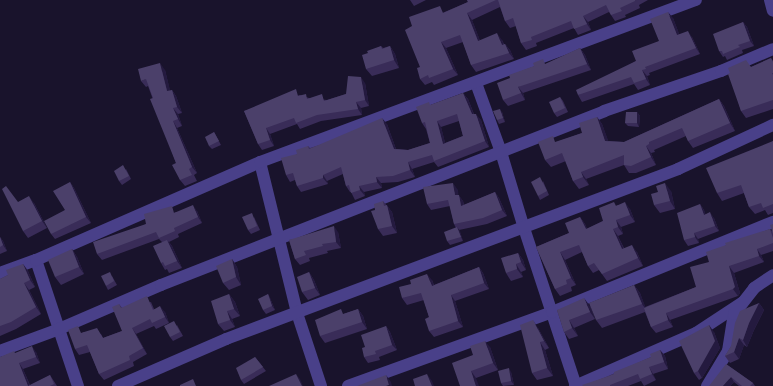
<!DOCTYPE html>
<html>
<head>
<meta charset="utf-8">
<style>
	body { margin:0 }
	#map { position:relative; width:773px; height:386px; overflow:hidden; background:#19132c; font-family:Jost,sans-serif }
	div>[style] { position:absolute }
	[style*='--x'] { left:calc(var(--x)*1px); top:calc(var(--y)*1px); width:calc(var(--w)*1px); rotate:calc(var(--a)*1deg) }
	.minor>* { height:12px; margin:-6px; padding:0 6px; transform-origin:6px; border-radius:6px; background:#494089 }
	.wall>* { inset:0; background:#392c58 }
	.shaded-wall>* { inset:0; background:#241a3f }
	.building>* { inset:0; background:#4b406a }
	span { translate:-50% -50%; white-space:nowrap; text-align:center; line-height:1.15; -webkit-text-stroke:4.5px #19132c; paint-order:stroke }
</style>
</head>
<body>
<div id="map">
	<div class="minor">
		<i style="--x:770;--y:0;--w:11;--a:75"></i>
		<i style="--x:476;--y:83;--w:73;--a:70.1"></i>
		<i style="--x:501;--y:152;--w:79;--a:73.2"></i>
		<i style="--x:524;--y:228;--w:166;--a:71.8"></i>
		<i style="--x:260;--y:162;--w:155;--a:76.2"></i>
		<i style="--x:297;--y:313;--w:77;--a:71.8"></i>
		<i style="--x:36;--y:260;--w:133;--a:71.6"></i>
		<i style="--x:0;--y:273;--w:38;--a:-20"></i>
		<i style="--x:36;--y:260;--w:244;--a:-23.6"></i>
		<i style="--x:260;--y:162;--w:465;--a:-20.4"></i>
		<i style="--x:0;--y:351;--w:63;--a:-20.4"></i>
		<i style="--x:59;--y:329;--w:111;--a:-23.3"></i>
		<i style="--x:161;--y:285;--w:476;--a:-21.4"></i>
		<i style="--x:604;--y:111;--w:124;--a:-18.9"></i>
		<i style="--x:721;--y:71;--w:56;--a:-22.9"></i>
		<i style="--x:118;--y:386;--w:118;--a:-23.5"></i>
		<i style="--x:226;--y:339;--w:483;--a:-20.6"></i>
		<i style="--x:678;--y:169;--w:105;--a:-24.9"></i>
		<i style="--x:348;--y:386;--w:217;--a:-19.9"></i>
		<i style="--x:552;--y:312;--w:239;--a:-22.2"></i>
		<i style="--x:575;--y:386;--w:132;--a:-23.7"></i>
		<i style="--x:696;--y:333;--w:56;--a:-33.4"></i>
		<i style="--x:707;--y:386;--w:41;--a:-59"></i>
		<i style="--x:728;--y:351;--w:37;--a:-81"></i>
		<i style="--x:734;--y:314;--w:33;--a:-52"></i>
		<i style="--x:754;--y:288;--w:23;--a:-34"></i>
	</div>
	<div class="wall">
		<i style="clip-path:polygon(410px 0,426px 0,414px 6px)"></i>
		<i style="clip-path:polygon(467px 0,648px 0,639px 5px,640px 8px,625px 15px,626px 17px,615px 21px,609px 12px,588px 22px,591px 30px,578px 35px,574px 28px,536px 43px,537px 46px,526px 50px,521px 43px,516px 26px,510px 28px,505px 21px,500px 7px,472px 20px,480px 41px,502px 40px,504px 44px,505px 44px,510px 50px,514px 59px,476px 72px,471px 65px,463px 42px,446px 48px,458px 75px,434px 85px,432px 82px,425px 85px,420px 79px,420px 67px,412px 26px,468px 2px)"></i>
		<i style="clip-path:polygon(673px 18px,679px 34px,692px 37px,700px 54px,649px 73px,650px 75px,647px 76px,650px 85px,638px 90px,634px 84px,582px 102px,578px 95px,636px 61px,659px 41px)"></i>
		<i style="clip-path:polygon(743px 22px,747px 27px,754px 46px,742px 50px,743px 53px,727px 60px,725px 56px,723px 57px,719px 51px)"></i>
		<i style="clip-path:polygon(381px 46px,383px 48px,390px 46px,395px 54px,399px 68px,372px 76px,366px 69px,368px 53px)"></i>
		<i style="clip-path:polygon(580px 48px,585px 55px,591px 70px,523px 93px,525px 100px,508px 106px,503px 100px,546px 64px)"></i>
		<i style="clip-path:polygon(771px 58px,773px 61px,773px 109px,746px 118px,741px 111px,730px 73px,751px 67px)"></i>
		<i style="clip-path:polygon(165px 70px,170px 91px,172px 90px,176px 96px,182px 113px,178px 114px,182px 126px,177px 128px,197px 173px,194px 175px,197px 181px,185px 186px,180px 180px,176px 163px,148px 86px,146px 87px,141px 81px)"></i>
		<i style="clip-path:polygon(365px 83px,369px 106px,361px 108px,362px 115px,321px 121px,300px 129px,297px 124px,270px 134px,274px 146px,262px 150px,258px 144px,244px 111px,300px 95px,309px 98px,327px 100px,346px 94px)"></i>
		<i style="clip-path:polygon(evenodd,463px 93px,468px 99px,474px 114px,481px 120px,489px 147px,438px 167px,434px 162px,412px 169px,415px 177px,398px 182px,381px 183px,382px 188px,364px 192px,365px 196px,355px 200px,351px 192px,350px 192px,346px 186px,343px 174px,327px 181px,328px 184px,301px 192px,297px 186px,295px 180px,290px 182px,286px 175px,308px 146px,310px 148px,387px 124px,396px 149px,408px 150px,430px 143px,426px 129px,422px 123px,431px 105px,463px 93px,459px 121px,463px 136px,445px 143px,441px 127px,459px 121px)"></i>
		<i style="clip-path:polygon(560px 97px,563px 101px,568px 112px,557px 117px,554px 113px)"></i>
		<i style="clip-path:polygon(719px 99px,724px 106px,735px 131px,693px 148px,688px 141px,686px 136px,654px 150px,655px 152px,651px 153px,656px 165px,636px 173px,629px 173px,624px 165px,586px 179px,589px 185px,579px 189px,573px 181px,566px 161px,551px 167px,545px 160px,557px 142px,582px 133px,597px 117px,602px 124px,608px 141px,624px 142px)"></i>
		<i style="clip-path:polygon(502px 112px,505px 122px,499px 124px,497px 120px)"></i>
		<i style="clip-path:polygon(637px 112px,640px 116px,639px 127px,628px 126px,625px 123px)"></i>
		<i style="clip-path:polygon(214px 132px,221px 145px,212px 149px,209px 146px)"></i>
		<i style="clip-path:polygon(773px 141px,773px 213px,768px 215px,765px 210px,755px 214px,749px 207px,744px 193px,722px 201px,717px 193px)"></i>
		<i style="clip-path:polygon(126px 169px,131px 179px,122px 185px,119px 181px)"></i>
		<i style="clip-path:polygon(543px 181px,549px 195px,540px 200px,538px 196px)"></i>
		<i style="clip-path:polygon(70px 182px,74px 188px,91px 223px,55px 239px,51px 234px,65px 210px)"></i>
		<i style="clip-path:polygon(458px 190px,458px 195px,463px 201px,464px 205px,495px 192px,499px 198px,507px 216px,487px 224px,459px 230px,463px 241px,450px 245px,447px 241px,456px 228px,454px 224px,450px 206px,431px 210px,427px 204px)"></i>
		<i style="clip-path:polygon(671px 191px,675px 209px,660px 213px,654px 205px,658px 192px)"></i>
		<i style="clip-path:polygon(383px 201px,392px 212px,397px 233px,383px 236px,378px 229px,375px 210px)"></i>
		<i style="clip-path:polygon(34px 203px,47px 228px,28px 238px,23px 231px)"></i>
		<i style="clip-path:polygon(700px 204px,704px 210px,705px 214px,714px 218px,719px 231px,698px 239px,699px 243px,688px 246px,684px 240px)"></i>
		<i style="clip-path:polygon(617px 205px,630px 209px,635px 222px,621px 227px,623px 234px,618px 236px,624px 248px,637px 252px,643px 266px,607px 281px,599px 270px,593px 273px,588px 266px,582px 252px,565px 260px,576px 285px,571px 287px,572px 291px,560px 296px,555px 289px,536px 247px,569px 233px,580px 217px,585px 224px,587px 229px,603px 221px)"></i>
		<i style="clip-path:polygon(197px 211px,202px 223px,178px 234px,179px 237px,169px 242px,172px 246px,182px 268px,169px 273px,167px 269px,165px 270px,161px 263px,162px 242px,159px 239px,102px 260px,97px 254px,146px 224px,176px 212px)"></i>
		<i style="clip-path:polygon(254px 217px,260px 230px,251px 234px,248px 230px)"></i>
		<i style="clip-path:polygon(773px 224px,773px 251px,761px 255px,764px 262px,734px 273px,740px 293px,738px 296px,670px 320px,673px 327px,656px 333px,651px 327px,645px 312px,602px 328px,596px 320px,634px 285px,640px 293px,645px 307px,696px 287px,709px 262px,726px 245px,770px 229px,772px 231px)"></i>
		<i style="clip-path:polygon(338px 232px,341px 248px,327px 251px,328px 253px,309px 258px,310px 261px,300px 265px,295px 259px,289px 240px)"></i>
		<i style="clip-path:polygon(0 237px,3px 241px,7px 251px,0 254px)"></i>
		<i style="clip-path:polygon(72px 249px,77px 257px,84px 274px,61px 285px,55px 277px)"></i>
		<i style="clip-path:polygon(518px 253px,523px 260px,526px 270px,521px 272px,523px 277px,511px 281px,506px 273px)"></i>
		<i style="clip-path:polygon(232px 259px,237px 267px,241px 285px,229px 290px,223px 283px)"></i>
		<i style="clip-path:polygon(23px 264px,28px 271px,35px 287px,29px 290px,41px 314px,16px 329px,0 336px,0 279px,8px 275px)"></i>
		<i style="clip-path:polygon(479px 267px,483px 273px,489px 289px,455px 301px,463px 327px,434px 337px,429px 331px,429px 317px,424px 300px,407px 305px,402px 298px,432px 280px,434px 285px)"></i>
		<i style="clip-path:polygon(309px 272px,314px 280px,320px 295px,308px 300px,302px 292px)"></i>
		<i style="clip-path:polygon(112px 276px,117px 285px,108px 290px,106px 286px)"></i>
		<i style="clip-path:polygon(229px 294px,235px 302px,240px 316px,232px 319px,235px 327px,224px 331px,218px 324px)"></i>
		<i style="clip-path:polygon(268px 294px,270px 298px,275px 310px,266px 314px,263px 310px)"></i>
		<i style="clip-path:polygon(151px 302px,154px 309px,165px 312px,169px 323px,156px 329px,154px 326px,136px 334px,147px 354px,133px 362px,134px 366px,104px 380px,99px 374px,90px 352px,79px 355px,75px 349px,83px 332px,101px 334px,103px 338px,122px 331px,119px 304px,122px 308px)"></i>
		<i style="clip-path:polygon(759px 303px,764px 310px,754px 330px,747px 347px,744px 345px,739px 359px,730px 363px,725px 356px)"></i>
		<i style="clip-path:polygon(590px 306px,595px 319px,574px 328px,578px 336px,569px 339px,564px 332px,557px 310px)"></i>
		<i style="clip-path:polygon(358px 309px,363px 316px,367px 329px,325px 343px,320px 336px,344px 314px)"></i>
		<i style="clip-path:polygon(177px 325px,183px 336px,173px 341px,170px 337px)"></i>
		<i style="clip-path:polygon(386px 326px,390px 332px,397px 350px,379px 357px,380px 360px,368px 363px,364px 357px,365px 347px)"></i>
		<i style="clip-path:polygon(538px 328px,549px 348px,545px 350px,553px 376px,537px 380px,532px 373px)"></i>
		<i style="clip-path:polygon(714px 332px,720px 348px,702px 378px,699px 380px,694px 373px)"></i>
		<i style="clip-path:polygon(490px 347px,498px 370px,476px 378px,460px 386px,473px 355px)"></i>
		<i style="clip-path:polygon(660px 350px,665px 356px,668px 369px,653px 374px,656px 380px,644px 386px,641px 381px,628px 386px,583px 386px,606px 377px,651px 357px)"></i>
		<i style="clip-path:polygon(36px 352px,40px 363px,23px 369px,30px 385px,50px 375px,57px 386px,0 386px,15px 353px)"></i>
		<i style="clip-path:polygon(255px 357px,266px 371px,244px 384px,241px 380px)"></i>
		<i style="clip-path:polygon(726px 364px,753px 383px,755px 386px,739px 386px,734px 382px,730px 386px)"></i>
		<i style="clip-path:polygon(511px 372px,514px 385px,503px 386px,501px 383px)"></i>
	</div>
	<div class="shaded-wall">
		<i style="clip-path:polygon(668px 12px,673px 18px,682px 41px,677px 35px)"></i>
		<i style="clip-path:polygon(467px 13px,472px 20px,483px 48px,478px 41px)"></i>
		<i style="clip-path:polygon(583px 16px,588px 22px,591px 30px,587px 24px)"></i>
		<i style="clip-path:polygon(743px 22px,747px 27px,754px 46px,750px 41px)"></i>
		<i style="clip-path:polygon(688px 31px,692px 37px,700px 54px,696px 48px)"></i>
		<i style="clip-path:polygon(497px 33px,502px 40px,506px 51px,502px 45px)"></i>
		<i style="clip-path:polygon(441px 42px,446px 48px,458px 75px,453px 69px)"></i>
		<i style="clip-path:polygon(505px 44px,510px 50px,514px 59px,509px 53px)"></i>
		<i style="clip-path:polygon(390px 46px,395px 54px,399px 68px,394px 60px)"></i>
		<i style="clip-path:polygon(580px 48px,585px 55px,591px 70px,587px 64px)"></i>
		<i style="clip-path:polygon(160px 63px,165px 70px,172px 98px,167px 91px)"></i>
		<i style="clip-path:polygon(642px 70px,647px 76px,650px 85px,646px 79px)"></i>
		<i style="clip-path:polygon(361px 77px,365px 83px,369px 106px,365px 100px)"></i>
		<i style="clip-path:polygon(518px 87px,523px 93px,525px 100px,521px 93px)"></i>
		<i style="clip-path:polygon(172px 90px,176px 96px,182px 113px,177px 107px)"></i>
		<i style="clip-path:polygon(463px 93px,468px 99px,476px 120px,472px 114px)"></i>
		<i style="clip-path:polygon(719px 99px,724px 106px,735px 131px,730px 123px)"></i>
		<i style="clip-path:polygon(356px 102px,361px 108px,362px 115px,358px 109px)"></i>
		<i style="clip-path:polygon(173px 108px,178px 114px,182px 126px,178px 119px)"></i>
		<i style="clip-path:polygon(500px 109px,502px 112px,505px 122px,503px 118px)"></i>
		<i style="clip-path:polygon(637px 112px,640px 116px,639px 127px,637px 123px)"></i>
		<i style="clip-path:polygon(476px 114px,481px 120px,489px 147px,485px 141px)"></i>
		<i style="clip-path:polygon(597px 117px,602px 124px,611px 148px,605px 141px)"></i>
		<i style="clip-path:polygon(382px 118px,387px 124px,398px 155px,394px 149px)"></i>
		<i style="clip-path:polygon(173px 121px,177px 128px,197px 173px,192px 167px)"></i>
		<i style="clip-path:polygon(437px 121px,441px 127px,447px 150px,443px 144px)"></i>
		<i style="clip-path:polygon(266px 128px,270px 134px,274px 146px,270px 140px)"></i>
		<i style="clip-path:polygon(646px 146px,651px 153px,656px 165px,651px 157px)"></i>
		<i style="clip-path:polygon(408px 162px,412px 169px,415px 177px,410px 170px)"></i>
		<i style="clip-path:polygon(581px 172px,586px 179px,589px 185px,583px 177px)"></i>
		<i style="clip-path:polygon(323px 175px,327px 181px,328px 184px,323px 178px)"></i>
		<i style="clip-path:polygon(376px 177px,381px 183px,382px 188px,377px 182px)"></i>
		<i style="clip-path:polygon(70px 182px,74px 188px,91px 223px,86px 217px)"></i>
		<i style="clip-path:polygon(453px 183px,458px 190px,459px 201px,455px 195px)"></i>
		<i style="clip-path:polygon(665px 183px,671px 191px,675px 209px,670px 201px)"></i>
		<i style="clip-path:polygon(359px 186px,364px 192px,365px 196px,360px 190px)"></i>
		<i style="clip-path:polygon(495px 192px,499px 198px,507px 216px,502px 210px)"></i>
		<i style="clip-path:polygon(459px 195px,463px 201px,465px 213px,461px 206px)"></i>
		<i style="clip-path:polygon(29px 196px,34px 203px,47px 228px,42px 221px)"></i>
		<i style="clip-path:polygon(625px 202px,630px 209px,635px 222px,630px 215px)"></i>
		<i style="clip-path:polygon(700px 204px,704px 210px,708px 220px,704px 215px)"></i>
		<i style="clip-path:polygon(193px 205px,197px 211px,202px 223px,198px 217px)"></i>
		<i style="clip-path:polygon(387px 205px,392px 212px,397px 233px,392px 226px)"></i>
		<i style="clip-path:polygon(710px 212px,714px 218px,719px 231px,715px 226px)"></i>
		<i style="clip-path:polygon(580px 217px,585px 224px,591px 237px,586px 229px)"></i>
		<i style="clip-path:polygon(616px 220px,621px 227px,623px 234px,618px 227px)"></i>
		<i style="clip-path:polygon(334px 226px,338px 232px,341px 248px,336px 242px)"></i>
		<i style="clip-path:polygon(457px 227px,460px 231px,463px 241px,461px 237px)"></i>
		<i style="clip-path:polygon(613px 229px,618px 236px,627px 256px,622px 249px)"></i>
		<i style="clip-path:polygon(694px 233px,698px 239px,699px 243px,695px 237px)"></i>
		<i style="clip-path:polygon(0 237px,3px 241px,7px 251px,3px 245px)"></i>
		<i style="clip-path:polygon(167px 240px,172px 246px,182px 268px,177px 261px)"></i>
		<i style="clip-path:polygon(632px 245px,637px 252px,643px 266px,638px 258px)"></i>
		<i style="clip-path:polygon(72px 249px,77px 257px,84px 274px,79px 267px)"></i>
		<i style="clip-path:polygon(757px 249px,761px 255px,764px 262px,759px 256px)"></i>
		<i style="clip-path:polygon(560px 252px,565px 260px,576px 285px,571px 278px)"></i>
		<i style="clip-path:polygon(518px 253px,523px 260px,526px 270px,521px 262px)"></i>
		<i style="clip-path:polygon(232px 259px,237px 267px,241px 285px,236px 277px)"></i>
		<i style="clip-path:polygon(23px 264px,28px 271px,35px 287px,30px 280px)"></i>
		<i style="clip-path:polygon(516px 264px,521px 272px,523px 277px,517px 269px)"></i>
		<i style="clip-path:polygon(729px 266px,734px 273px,740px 293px,738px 296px,733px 289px)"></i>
		<i style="clip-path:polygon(479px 267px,483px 273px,489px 289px,484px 283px)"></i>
		<i style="clip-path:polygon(309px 272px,314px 280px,320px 295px,315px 288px)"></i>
		<i style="clip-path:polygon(427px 274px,432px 280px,436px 292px,432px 286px)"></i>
		<i style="clip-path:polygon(24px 283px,29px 290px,41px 314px,36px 307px)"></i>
		<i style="clip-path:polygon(634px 285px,640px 293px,647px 311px,642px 304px)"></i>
		<i style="clip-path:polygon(229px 294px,235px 302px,240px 316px,234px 309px)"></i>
		<i style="clip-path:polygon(268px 294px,270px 298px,275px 310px,272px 306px)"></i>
		<i style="clip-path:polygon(451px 295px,455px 301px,463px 327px,458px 321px)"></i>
		<i style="clip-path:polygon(584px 298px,590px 306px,595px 319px,590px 312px)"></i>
		<i style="clip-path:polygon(759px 303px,764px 310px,754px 330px,747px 347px,743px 340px,749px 323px)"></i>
		<i style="clip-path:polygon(160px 306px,165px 312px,169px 323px,165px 317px)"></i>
		<i style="clip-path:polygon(358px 309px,363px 316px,367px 329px,362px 322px)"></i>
		<i style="clip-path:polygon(227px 311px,232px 319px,235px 327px,230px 320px)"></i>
		<i style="clip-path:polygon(666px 313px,670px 320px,673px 327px,668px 320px)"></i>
		<i style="clip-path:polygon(533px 320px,538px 328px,549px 348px,544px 341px)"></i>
		<i style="clip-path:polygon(569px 320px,574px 328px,578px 336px,572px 328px)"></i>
		<i style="clip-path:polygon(709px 325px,714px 332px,720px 348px,702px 378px,698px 371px)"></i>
		<i style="clip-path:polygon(386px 326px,390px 332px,397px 350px,392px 345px)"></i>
		<i style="clip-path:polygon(132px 328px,136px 334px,147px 354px,143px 348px)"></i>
		<i style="clip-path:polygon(739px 338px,744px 345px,739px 359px,734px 352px)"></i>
		<i style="clip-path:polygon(485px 341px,490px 347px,498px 370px,493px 363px)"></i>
		<i style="clip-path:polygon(540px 342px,545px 350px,553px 376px,547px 368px)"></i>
		<i style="clip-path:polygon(32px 346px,36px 352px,40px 363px,36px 357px)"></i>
		<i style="clip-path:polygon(660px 350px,665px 356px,668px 369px,664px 362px)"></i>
		<i style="clip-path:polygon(19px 363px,23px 369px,30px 386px,28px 386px)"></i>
		<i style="clip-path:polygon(649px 367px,653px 374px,656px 380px,652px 374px)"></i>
		<i style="clip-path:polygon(509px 368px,511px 372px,514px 385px,511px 381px)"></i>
		<i style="clip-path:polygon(471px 371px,476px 378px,479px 386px,476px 386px)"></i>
		<i style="clip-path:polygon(296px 374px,300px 379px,303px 386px,302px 386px)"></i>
		<i style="clip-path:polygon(427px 374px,432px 381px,434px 386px,432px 386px)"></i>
		<i style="clip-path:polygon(386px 375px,391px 382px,392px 386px,390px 386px,389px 385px)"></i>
		<i style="clip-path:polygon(731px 377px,734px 382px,730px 386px,723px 386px)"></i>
	</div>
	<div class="building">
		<i style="clip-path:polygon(467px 0,496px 0,467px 13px,478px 41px,497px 33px,502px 45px,505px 44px,509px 53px,471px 65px,460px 35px,441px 42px,453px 69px,429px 78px,428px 75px,420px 79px,417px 68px,420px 67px,405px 30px,412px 26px,409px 17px,440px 6px,443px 13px,468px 2px)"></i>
		<i style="clip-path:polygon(498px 0,635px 0,635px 1px,620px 8px,622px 11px,611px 15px,606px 5px,583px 16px,587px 24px,574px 29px,571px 21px,531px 37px,532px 40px,521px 43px,513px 18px,505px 21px)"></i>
		<i style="clip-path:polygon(668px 12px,677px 35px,688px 31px,696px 48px,645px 67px,646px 69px,642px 70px,646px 79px,634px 83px,631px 77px,578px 95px,576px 90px,636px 61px,632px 51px,659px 41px,650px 19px)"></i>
		<i style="clip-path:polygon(743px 22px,750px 41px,738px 45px,740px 47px,723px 54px,722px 51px,719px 51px,713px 34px)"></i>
		<i style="clip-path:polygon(381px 46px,382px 49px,390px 46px,394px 60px,366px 69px,362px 55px,368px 53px,367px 51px)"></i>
		<i style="clip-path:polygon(580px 48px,587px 64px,518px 87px,521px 93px,503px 100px,497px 83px,510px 78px,509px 75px,534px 66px,533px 63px,543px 59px,545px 64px)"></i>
		<i style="clip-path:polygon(771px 58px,773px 62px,773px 73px,772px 73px,773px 75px,773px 100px,741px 111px,728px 74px,730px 73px,728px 68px,746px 60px,751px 67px)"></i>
		<i style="clip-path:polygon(160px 63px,167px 91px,172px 90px,177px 107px,173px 108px,178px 119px,173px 121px,192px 167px,189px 169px,192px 175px,180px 180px,172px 165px,176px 163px,150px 99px,153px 98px,146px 79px,141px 81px,138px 69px)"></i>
		<i style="clip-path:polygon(348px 76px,361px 77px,365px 100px,356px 102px,358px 109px,317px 115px,296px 123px,294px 118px,266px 128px,270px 140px,258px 144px,244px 111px,296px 89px,298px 96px,306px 94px,307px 99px,322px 94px,324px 101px,346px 94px)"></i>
		<i style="clip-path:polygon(evenodd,463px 93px,472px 114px,476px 114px,485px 141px,434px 161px,432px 155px,408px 162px,410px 170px,393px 176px,376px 177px,377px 182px,359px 186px,360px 190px,351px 193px,349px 185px,346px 186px,341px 167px,323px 175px,323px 178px,297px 186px,293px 173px,286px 175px,281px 158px,297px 154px,296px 150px,308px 146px,309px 149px,382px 118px,394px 149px,408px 150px,430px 143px,425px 122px,422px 123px,416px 107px,429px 102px,430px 105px,463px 93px,457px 114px,463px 136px,443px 144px,437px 121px,457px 114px)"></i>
		<i style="clip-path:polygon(560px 97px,565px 108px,554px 113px,549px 102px)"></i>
		<i style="clip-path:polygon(719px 99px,730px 123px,688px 141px,682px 128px,649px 142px,649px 144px,646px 146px,651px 157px,631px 166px,624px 165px,624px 155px,581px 172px,583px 177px,573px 181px,562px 153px,545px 160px,538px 142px,553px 136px,555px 142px,582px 133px,579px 123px,597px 117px,605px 141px,624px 142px)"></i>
		<i style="clip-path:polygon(500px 109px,503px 118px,497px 120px,493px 111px)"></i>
		<i style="clip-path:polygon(626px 112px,637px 112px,637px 123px,625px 123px)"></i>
		<i style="clip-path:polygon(214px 132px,219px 141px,209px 146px,205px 137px)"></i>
		<i style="clip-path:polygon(773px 141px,773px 204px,763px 208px,761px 203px,749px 207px,741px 185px,717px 193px,706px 168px)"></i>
		<i style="clip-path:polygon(123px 165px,129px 176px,119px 181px,114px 171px)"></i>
		<i style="clip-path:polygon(540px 177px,547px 191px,538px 196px,531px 182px)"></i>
		<i style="clip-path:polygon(70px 182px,86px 217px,51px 234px,44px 221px,65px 210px,53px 191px)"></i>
		<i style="clip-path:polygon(453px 183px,455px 195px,459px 195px,461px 206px,495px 192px,502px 210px,483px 218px,454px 224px,448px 200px,427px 204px,423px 187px)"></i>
		<i style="clip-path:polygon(665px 183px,670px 201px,654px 205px,651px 194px,658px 192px,656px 186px)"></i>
		<i style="clip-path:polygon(6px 186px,18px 202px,29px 196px,42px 221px,23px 231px,2px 189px)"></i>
		<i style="clip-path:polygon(383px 201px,384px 206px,387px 205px,392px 226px,378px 229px,371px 211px,375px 210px,374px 204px)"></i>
		<i style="clip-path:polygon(614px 202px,616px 206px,625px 202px,630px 215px,616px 220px,618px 227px,613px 229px,622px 249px,632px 245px,638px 258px,602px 274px,594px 263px,588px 266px,579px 245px,560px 252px,571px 278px,566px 280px,567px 284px,555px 289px,536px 247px,569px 233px,565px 223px,580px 217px,586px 229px,603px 221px,599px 208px)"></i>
		<i style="clip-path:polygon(700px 204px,704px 215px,710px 212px,715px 226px,694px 233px,695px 237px,684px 240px,677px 213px)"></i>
		<i style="clip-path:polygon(193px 205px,198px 217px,174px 228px,175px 231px,159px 238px,156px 232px,97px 254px,93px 242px,146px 224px,144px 214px,172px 206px,174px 213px)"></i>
		<i style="clip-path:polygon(252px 213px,257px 226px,248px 230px,242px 217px)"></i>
		<i style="clip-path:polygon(773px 224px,773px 234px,770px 225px)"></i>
		<i style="clip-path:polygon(334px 226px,336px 242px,322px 244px,323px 246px,304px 251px,306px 255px,295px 259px,289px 240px)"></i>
		<i style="clip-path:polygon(457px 227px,461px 237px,447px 241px,444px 232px)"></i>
		<i style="clip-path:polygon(770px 229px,773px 238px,773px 243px,757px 249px,759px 256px,729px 266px,735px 287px,733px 289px,666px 313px,668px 320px,651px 327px,644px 308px,696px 287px,690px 267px,709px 262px,706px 252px,726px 245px,725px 243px)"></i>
		<i style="clip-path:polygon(0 237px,3px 245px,0 247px)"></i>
		<i style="clip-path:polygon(167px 240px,177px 261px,165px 266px,163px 262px,161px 263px,153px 246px)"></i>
		<i style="clip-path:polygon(72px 249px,79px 267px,55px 277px,48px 260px)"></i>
		<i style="clip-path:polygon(518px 253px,521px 262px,516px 264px,517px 269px,506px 273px,501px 258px)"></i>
		<i style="clip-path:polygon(232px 259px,236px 277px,223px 283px,216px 266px)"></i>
		<i style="clip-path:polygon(23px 264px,30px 280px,24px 283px,36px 307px,11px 322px,0 326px,0 279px,8px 275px,6px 270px)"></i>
		<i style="clip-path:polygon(479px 267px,484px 283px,451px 295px,458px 321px,429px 331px,425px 319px,429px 317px,421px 293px,402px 298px,399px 287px,411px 284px,410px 280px,427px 274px,432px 286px)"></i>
		<i style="clip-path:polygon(110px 272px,114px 281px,106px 286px,101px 276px)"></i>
		<i style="clip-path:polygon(309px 272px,315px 288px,302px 292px,297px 277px)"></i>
		<i style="clip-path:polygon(634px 285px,642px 304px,596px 320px,589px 303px)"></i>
		<i style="clip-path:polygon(229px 294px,234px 309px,227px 311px,230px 320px,218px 324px,211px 301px)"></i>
		<i style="clip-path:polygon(268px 294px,272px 306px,263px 310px,258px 299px)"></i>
		<i style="clip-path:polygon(147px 296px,153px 310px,160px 306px,165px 317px,152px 323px,150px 319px,132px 328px,143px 348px,129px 356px,130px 360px,99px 374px,87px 345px,75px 349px,68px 330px,78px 326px,81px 333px,97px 328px,103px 338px,122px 331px,112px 307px,119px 304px,121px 308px)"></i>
		<i style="clip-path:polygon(584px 298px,590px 312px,569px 320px,572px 328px,564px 332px,557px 310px)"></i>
		<i style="clip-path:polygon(759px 303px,749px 323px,743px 340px,739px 338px,734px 352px,725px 356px,731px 346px,735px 323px,740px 311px)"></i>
		<i style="clip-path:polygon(341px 309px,343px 314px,358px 309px,362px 322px,320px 336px,315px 320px)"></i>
		<i style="clip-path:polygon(533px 320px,544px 341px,540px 342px,547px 368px,532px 373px,520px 325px)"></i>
		<i style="clip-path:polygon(174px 321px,180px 332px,170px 337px,164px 326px)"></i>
		<i style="clip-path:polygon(709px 325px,715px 341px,698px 371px,694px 373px,679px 341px)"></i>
		<i style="clip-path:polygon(386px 326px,392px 345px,375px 351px,376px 354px,364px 357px,362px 348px,365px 347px,361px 335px)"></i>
		<i style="clip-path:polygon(485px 341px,493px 363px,471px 371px,476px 386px,460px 386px,452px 363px,473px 355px,470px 346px)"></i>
		<i style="clip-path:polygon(32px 346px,36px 357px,19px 363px,28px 386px,50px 375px,54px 384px,50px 386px,0 386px,0 357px,14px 351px,15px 353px)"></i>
		<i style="clip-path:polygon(660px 350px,664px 362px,649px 367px,652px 374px,640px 379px,638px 374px,610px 385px,610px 386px,583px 386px,582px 385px,606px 377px,614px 374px,614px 372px,651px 357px,650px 354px)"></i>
		<i style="clip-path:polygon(255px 357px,263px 367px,241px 380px,236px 368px)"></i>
		<i style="clip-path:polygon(726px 364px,753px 383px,750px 386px,742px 386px,731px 377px,723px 386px,709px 386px)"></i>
		<i style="clip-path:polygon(509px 368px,511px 381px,501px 383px,498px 371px)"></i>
		<i style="clip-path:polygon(296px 374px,302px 386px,269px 386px)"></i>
		<i style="clip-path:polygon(427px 374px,432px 386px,415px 386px,413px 379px)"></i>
		<i style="clip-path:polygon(386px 375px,389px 385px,386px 386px,357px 386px)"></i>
		<i style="clip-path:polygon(193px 379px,196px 386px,180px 386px,180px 385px)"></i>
	</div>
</div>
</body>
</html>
